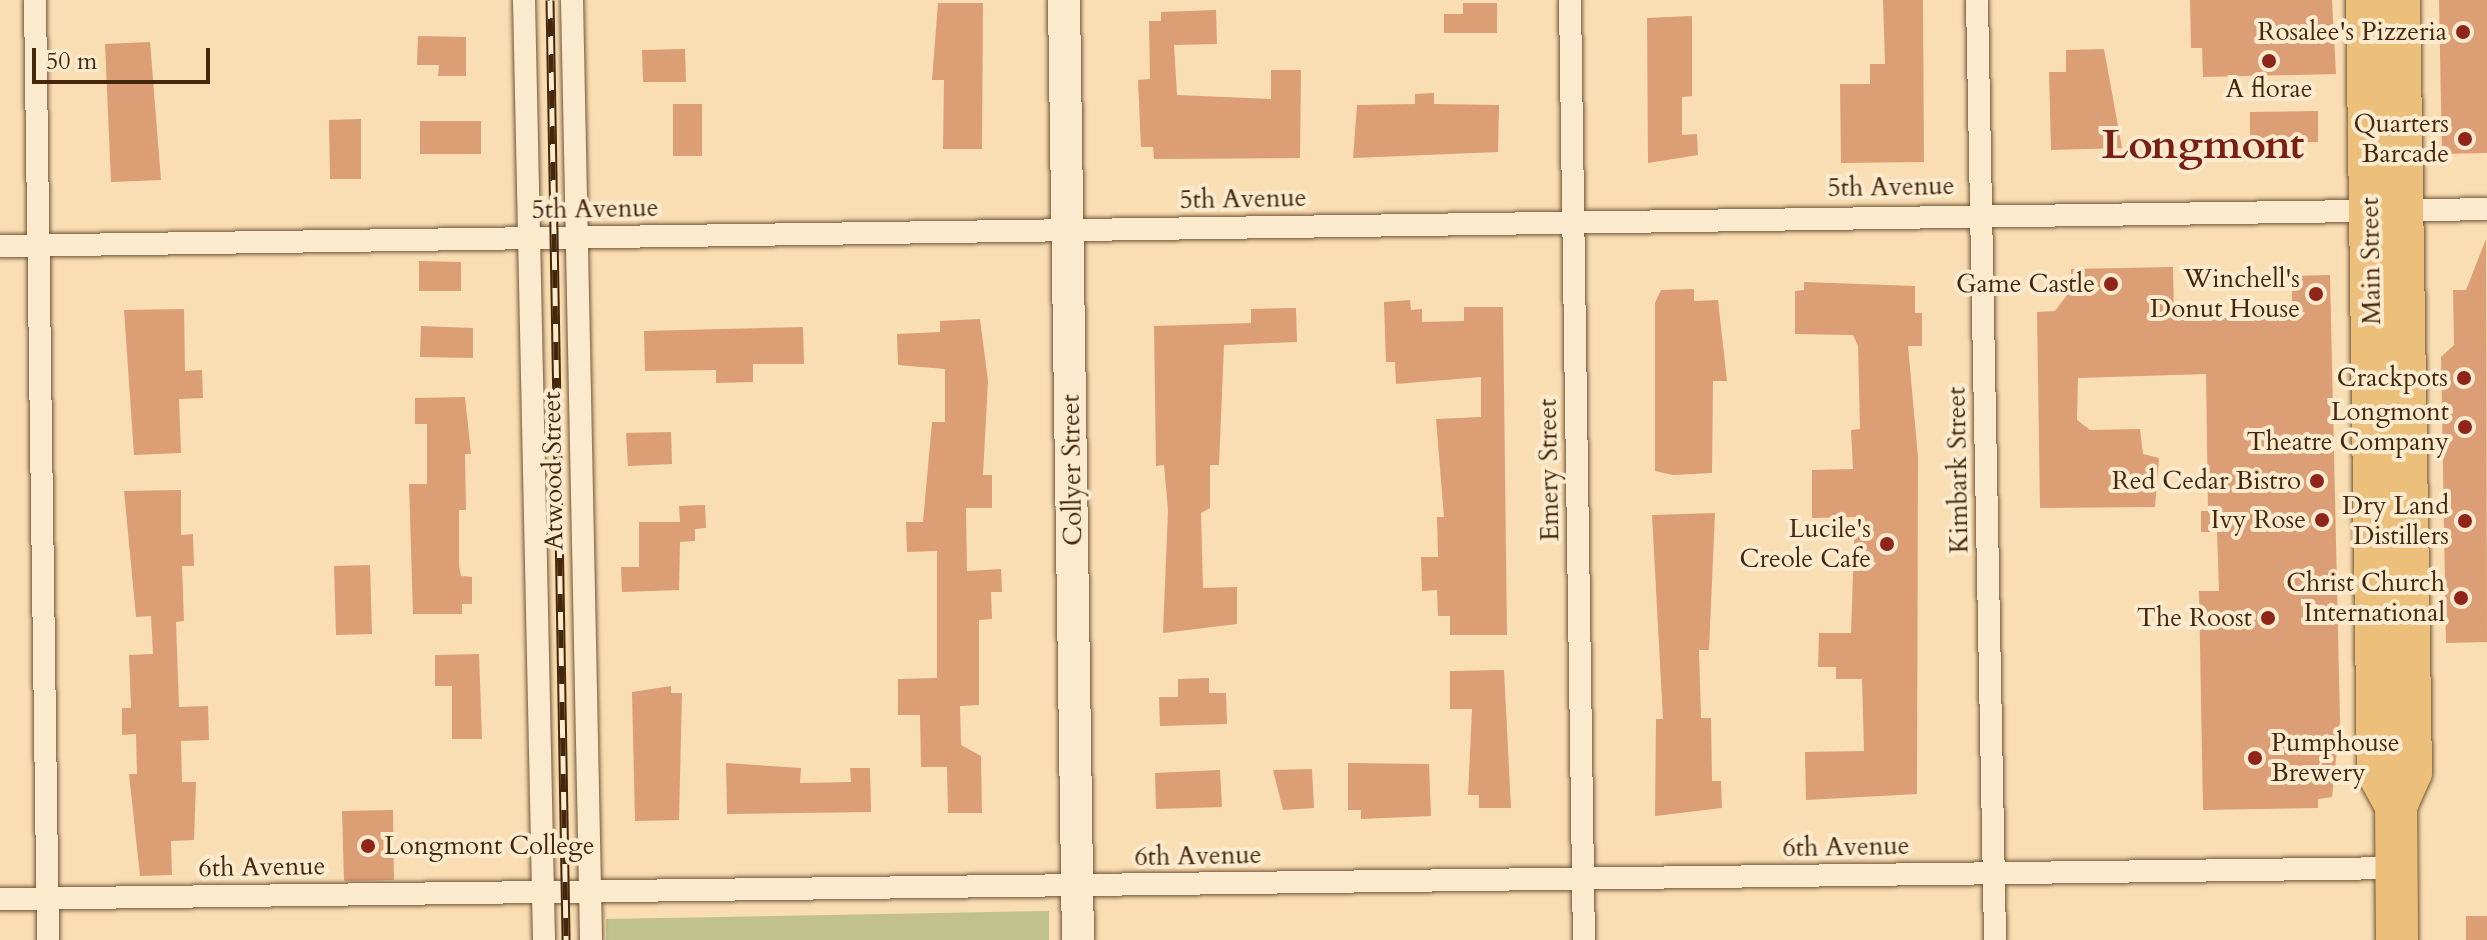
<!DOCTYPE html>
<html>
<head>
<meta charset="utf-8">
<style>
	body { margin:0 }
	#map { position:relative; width:2487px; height:940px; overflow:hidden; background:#f9deb3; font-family:Cardo,serif }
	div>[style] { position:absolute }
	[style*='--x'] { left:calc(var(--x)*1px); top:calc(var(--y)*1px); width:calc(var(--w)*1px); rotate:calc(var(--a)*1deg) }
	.green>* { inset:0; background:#c0c18b }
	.building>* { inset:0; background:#db9e75 }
	.roads { filter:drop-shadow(0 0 2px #725636) drop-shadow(0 0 2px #725636) }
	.street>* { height:22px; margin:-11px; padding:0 11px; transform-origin:11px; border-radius:11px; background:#fbeace }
	.secondary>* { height:32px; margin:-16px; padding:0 16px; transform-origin:16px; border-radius:16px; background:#fbeace }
	.highway>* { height:42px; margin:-21px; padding:0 21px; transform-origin:21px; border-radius:21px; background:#ecbf7a }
	.rail>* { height:9px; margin-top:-4.5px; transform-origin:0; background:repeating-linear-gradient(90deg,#fbeace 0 18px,#45280c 0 36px); box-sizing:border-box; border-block:2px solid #45280c }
	.dots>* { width:22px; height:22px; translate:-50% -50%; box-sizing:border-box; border:4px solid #fbeace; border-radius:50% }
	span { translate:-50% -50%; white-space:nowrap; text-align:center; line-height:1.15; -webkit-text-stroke:8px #fbeace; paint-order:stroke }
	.poi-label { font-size:26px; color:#45280c }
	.right { translate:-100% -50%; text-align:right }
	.left { translate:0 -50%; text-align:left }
	.street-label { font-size:26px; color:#45280c }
	.town-label { font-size:42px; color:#7a1f14; font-weight:700 }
	.scale { position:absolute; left:32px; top:48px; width:178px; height:36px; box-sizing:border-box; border:4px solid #45280c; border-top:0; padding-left:10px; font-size:24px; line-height:28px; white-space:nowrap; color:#45280c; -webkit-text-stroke:6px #fbeace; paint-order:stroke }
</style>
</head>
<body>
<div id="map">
	<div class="green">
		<i style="clip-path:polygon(1049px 911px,1049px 940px,606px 940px,606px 919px)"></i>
	</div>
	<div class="building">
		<i style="clip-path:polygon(1883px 0,1923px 0,1924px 162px,1841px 163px,1840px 84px,1870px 84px,1870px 64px,1885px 64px)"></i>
		<i style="clip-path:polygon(2190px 0,2332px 0,2336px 74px,2203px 77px,2202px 48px,2191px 48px)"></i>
		<i style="clip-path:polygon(2439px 0,2487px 0,2487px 153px,2442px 154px)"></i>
		<i style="clip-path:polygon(938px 3px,983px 3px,982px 149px,943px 149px,944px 80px,932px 80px)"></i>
		<i style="clip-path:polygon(1463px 3px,1497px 3px,1497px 33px,1444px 33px,1444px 14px,1463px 14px)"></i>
		<i style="clip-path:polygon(1216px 10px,1217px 44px,1174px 45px,1177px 95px,1271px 99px,1271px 70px,1301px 70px,1300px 158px,1154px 159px,1153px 147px,1141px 147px,1138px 80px,1150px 79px,1149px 21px,1161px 21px,1161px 12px)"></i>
		<i style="clip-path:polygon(1692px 16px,1692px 96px,1682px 97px,1682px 135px,1697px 134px,1698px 155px,1648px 163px,1647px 18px)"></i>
		<i style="clip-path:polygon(418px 36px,466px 37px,466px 76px,438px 76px,439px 65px,417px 65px)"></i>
		<i style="clip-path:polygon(150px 42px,161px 180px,111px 182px,105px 44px)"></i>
		<i style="clip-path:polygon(685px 49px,686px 82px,643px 82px,642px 50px)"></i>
		<i style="clip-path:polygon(2104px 49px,2122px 148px,2051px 150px,2049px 72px,2066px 72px,2066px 50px)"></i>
		<i style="clip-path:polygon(1434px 93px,1434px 104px,1499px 105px,1498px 152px,1353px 158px,1357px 105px,1415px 104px,1415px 94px)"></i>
		<i style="clip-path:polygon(673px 104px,702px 104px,702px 156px,673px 156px)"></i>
		<i style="clip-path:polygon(2318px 111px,2318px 142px,2250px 143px,2250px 112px)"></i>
		<i style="clip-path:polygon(361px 119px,361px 179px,330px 179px,329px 120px)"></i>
		<i style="clip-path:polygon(420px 121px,481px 121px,481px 154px,420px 154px)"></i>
		<i style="clip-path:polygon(2486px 239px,2487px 642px,2446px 643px,2441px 357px,2454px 345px,2453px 290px,2466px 290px)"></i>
		<i style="clip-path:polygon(419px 261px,461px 262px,461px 291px,419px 291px)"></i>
		<i style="clip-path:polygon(2173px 267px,2174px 319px,2292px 317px,2292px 276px,2330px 275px,2340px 721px,2332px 797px,2318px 799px,2318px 808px,2203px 810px,2199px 591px,2219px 591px,2217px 532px,2201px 532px,2201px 511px,2208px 511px,2206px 374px,2078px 378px,2077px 420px,2090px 430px,2140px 429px,2143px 454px,2159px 458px,2155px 507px,2040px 508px,2037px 312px,2055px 311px,2071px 290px,2071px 269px)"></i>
		<i style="clip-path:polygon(1804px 282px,1915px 286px,1915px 313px,1922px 313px,1922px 346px,1908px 346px,1918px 457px,1917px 794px,1806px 800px,1805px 752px,1864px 751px,1862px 679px,1836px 679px,1836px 667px,1818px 667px,1819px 633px,1851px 633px,1855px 517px,1812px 518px,1812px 470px,1853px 469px,1851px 430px,1860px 429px,1858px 346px,1853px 335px,1795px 334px,1795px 291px,1804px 290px)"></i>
		<i style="clip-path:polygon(1694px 289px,1694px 301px,1718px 300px,1727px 381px,1713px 381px,1712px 473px,1673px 475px,1655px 471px,1655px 303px,1661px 290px)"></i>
		<i style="clip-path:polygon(1410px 300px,1411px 310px,1422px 309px,1422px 322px,1464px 321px,1464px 307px,1503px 307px,1507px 635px,1450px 635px,1450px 616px,1438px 616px,1437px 590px,1422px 591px,1421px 557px,1438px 557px,1437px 517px,1444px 517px,1436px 419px,1481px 417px,1481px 377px,1396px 384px,1395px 362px,1386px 362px,1384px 302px)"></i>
		<i style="clip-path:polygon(1296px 308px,1297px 342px,1224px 345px,1219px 465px,1210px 465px,1210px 508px,1201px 513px,1203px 588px,1237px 587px,1237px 624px,1163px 633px,1168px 510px,1164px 465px,1156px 466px,1154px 326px,1251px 323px,1251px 309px)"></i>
		<i style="clip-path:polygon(184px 309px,185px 371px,202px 370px,203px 398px,179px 399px,181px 453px,134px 455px,124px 310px)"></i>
		<i style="clip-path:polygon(980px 319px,988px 381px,983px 475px,992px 475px,992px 508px,966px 508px,967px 571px,1001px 569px,1002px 592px,991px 592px,992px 619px,979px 620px,979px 705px,960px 706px,961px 745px,981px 756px,982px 813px,948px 813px,947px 767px,921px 767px,920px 715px,898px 715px,898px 679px,937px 678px,937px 551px,907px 552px,906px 522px,923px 522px,932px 422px,945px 422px,945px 369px,898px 365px,897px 334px,940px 332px,940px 321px)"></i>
		<i style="clip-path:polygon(421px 326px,473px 328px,473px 358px,420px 357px)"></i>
		<i style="clip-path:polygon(803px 327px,804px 364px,753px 364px,753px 382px,716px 383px,716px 370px,645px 371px,644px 331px)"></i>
		<i style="clip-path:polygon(465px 397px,471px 454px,465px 454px,466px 510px,459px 510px,459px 566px,461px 576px,472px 577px,472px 604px,462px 604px,462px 614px,413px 614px,409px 484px,427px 484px,427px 424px,415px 424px,415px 398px)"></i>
		<i style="clip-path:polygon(671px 432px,672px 464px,628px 466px,626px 433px)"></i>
		<i style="clip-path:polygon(181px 490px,181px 535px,193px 534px,194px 566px,182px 566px,184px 621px,176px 622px,179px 707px,208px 706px,209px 740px,181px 741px,182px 782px,196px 782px,194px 840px,171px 841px,172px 875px,140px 876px,129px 774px,137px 774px,136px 734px,122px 735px,122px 708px,131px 708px,129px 655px,153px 654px,151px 616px,136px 617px,124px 491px)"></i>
		<i style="clip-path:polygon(705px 505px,706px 528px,695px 529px,695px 541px,680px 542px,679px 590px,622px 592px,621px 567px,639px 567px,639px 522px,680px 522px,679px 506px)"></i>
		<i style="clip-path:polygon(1715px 513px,1709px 650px,1699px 650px,1701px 718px,1711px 718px,1712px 781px,1721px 781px,1722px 808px,1655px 816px,1656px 719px,1663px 719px,1652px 515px)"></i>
		<i style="clip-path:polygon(370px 565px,372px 634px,336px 635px,334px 566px)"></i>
		<i style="clip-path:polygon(479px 654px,482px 739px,452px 739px,452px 686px,435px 686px,435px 655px)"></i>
		<i style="clip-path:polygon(1504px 670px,1511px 808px,1479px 808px,1479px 795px,1468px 795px,1472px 709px,1450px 709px,1450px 671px)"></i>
		<i style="clip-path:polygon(1209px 678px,1209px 693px,1226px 693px,1227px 724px,1160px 726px,1159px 697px,1178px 697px,1178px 679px)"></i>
		<i style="clip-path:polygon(671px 686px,671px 693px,682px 693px,679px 820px,635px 821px,632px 692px)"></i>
		<i style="clip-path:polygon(726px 763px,801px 768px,800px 783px,851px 782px,850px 768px,870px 768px,871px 812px,727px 814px)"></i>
		<i style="clip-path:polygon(1348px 763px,1429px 764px,1431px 816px,1361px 819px,1361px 810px,1348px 810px)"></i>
		<i style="clip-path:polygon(1312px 769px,1314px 808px,1283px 810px,1273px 770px)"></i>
		<i style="clip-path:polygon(1220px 770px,1222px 807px,1156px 809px,1155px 773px)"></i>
		<i style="clip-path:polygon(393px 810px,394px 880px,344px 881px,342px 811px)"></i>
		<i style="clip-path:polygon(2466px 916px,2487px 916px,2487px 940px,2466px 940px)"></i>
	</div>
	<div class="roads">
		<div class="street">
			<i style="--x:35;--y:0;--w:940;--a:89.21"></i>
			<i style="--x:524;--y:0;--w:940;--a:88.78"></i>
			<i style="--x:572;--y:0;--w:940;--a:88.84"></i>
			<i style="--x:1570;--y:0;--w:940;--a:89.15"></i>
			<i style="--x:1977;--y:0;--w:940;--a:88.9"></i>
			<i style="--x:0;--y:246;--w:2487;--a:-0.85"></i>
			<i style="--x:0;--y:899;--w:2397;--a:-0.74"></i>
		</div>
		<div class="secondary">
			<i style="--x:1064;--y:0;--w:940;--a:89.15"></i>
		</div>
		<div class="highway">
			<i style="--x:2367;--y:0;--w:773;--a:89.18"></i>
			<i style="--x:2378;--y:773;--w:38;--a:61"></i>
			<i style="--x:2397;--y:940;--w:134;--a:-90.4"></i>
			<i style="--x:2396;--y:806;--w:37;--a:-66"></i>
			<i style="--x:2411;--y:772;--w:772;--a:-90.89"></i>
		</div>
	</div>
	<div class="rail">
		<i style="--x:550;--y:0;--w:940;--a:89.02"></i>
	</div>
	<div class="dots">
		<i style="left:2463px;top:32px;background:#8f2418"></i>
		<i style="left:2269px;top:61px;background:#8f2418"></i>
		<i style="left:2465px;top:139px;background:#8f2418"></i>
		<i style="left:2111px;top:284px;background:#8f2418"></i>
		<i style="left:2316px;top:294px;background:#8f2418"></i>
		<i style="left:2464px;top:378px;background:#8f2418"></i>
		<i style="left:2465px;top:427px;background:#8f2418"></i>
		<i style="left:2317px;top:481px;background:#8f2418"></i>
		<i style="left:2322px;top:520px;background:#8f2418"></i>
		<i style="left:2465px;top:521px;background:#8f2418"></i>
		<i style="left:1887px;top:544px;background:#8f2418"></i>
		<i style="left:2461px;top:598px;background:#8f2418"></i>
		<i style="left:2268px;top:618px;background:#8f2418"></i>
		<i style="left:2255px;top:758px;background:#8f2418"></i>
		<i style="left:368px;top:846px;background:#8f2418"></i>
	</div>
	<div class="poi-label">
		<span class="right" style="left:2447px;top:32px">Rosalee's Pizzeria</span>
		<span style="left:2269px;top:89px">A florae</span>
		<span class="right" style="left:2449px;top:139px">Quarters<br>Barcade</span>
		<span class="right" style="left:2300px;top:294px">Winchell's<br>Donut House</span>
		<span class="right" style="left:2095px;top:284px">Game Castle</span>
		<span class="right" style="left:2448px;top:378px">Crackpots</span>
		<span class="right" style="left:2449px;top:427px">Longmont<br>Theatre Company</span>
		<span class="right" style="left:2301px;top:481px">Red Cedar Bistro</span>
		<span class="right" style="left:2449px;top:521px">Dry Land<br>Distillers</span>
		<span class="right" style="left:2306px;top:520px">Ivy Rose</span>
		<span class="right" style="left:1871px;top:544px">Lucile's<br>Creole Cafe</span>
		<span class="right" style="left:2445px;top:598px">Christ Church<br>International</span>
		<span class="right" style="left:2252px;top:618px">The Roost</span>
		<span class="left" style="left:2271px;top:758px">Pumphouse<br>Brewery</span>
		<span class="left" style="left:384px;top:846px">Longmont College</span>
	</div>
	<div class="street-label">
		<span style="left:1891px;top:187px;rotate:-1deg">5th Avenue</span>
		<span style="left:1243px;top:199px;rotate:-1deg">5th Avenue</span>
		<span style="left:595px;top:209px;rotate:-1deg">5th Avenue</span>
		<span style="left:2371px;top:261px;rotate:-91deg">Main Street</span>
		<span style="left:1072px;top:470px;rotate:-91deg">Collyer Street</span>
		<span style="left:1549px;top:470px;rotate:-91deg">Emery Street</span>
		<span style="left:1958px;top:470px;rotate:-91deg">Kimbark Street</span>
		<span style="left:553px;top:471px;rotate:-91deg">Atwood Street</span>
		<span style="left:1846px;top:847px;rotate:-1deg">6th Avenue</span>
		<span style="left:1198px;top:856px;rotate:-1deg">6th Avenue</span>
		<span style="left:262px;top:867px;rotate:-1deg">6th Avenue</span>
	</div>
	<div class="town-label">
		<span style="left:2203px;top:145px">Longmont</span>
	</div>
	<div class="scale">50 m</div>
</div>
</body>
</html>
